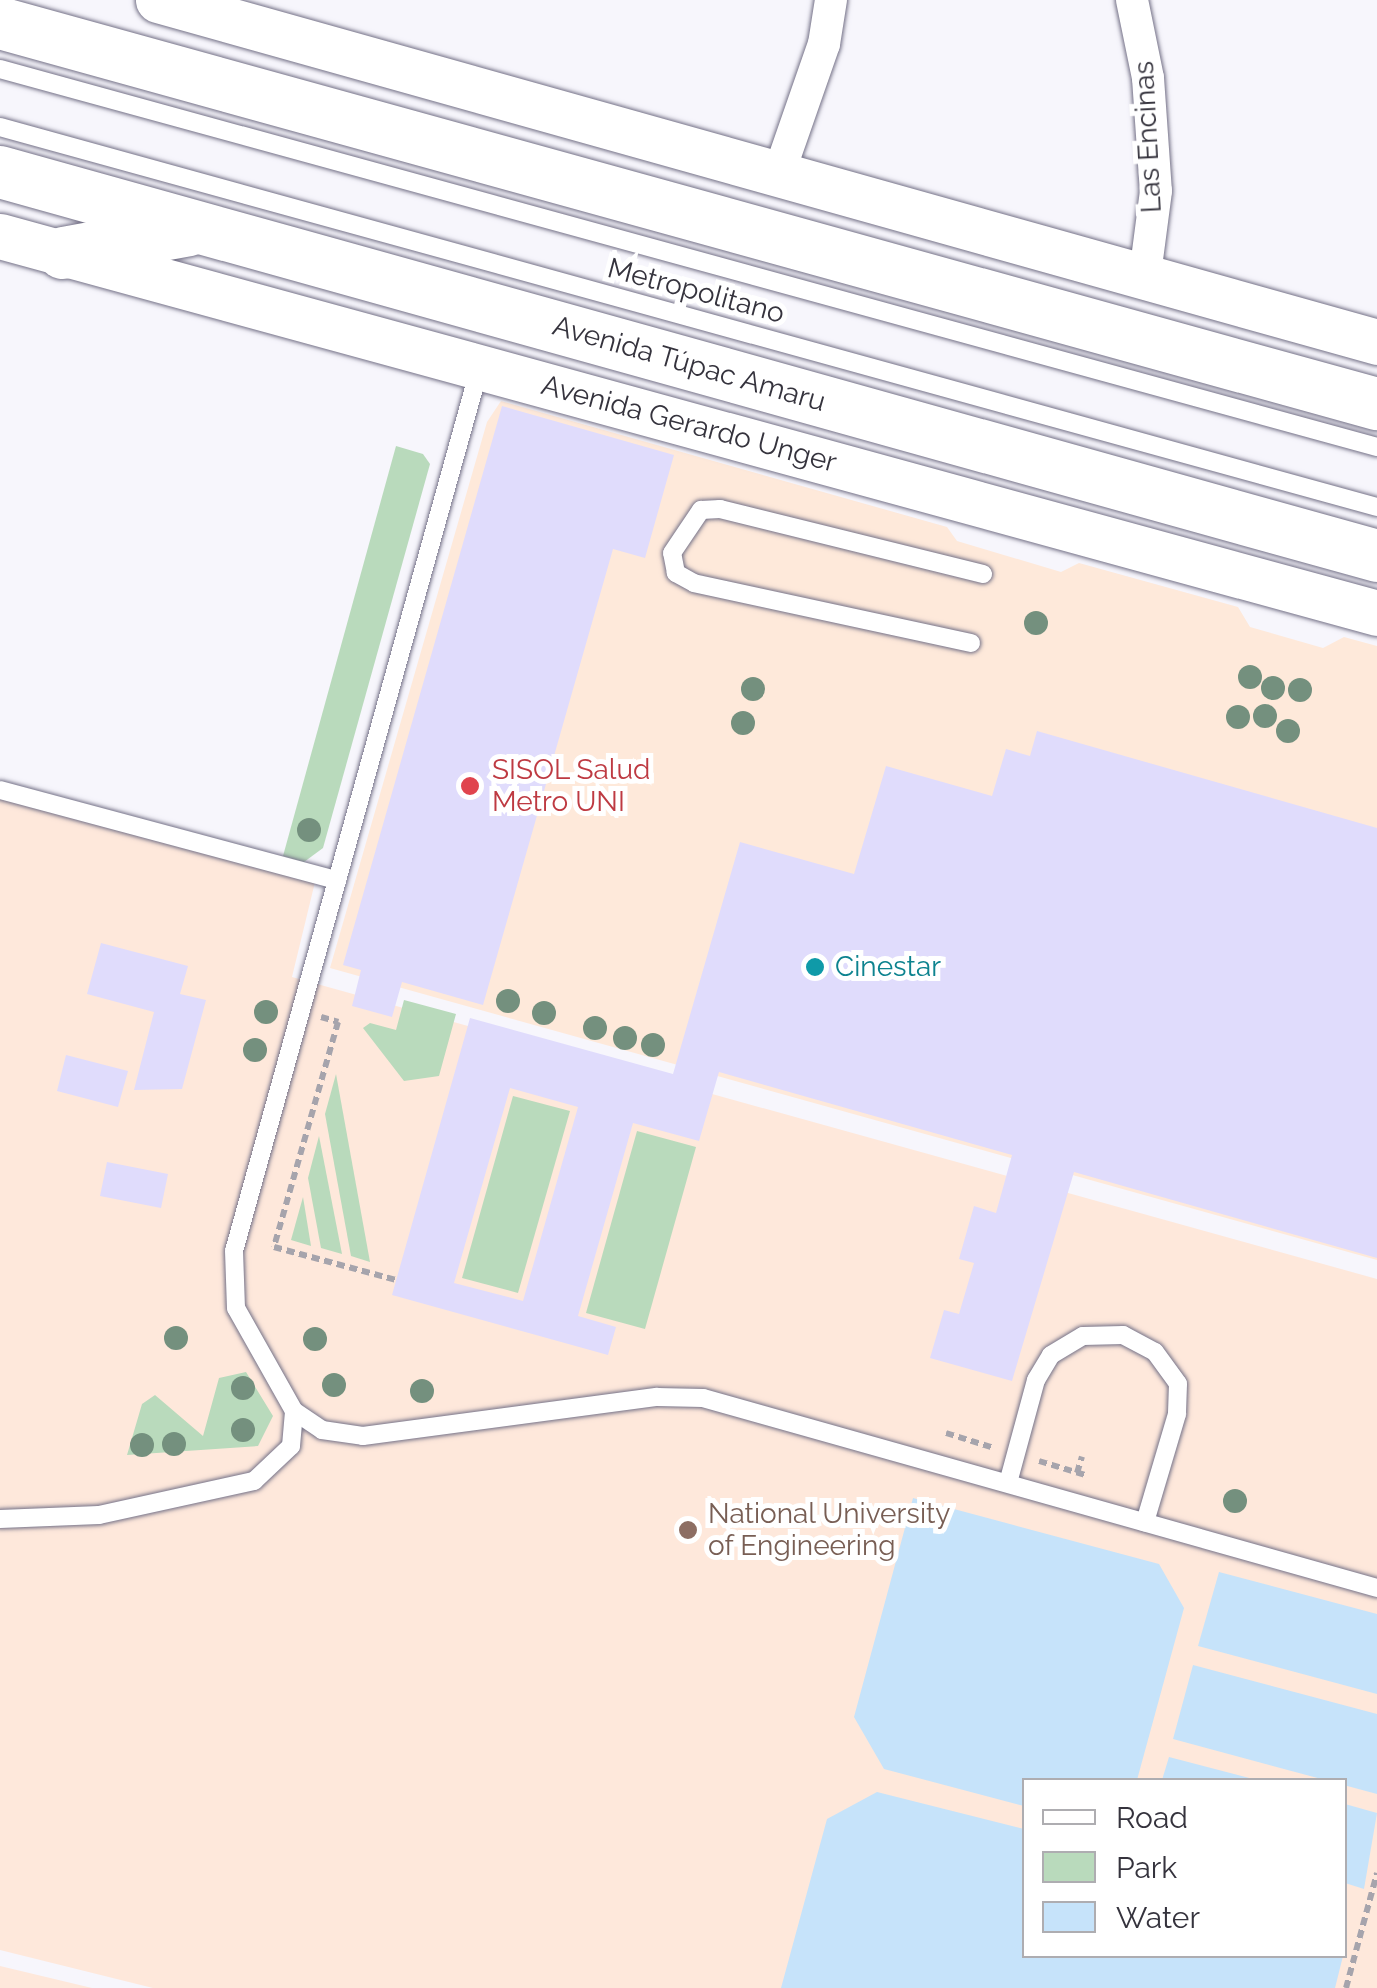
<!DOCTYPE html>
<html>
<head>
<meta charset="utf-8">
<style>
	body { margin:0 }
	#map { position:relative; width:1377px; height:1988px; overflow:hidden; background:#f7f6fc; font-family:Raleway,sans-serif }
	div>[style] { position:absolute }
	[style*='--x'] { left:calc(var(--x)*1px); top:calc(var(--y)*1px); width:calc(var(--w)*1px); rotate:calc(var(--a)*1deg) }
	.commercial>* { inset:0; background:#fee9da }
	.education>* { inset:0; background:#fee8db }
	.green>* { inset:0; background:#b9dabc }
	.water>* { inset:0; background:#c6e3fa }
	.building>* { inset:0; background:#e0dcfc }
	.path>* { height:6px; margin-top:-3px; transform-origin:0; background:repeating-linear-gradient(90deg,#a6a4ac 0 8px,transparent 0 13px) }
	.roads { filter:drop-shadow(0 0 2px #747187) drop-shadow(0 0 2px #747187) }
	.lane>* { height:18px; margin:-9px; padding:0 9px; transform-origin:9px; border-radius:9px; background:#fff }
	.street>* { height:32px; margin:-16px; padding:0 16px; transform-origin:16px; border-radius:16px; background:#fff }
	.secondary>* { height:45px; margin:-22.5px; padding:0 22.5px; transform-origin:22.5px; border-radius:22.5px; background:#fff }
	.primary>* { height:52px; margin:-26px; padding:0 26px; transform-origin:26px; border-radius:26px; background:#fff }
	.trees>* { width:24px; height:24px; margin:-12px; border-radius:50%; background:#74907e }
	.dots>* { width:28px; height:28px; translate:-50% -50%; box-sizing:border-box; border:5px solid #fff; border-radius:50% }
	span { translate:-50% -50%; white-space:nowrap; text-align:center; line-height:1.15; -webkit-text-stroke:10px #fff; paint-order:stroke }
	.street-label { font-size:28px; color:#35333d }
	.health-label { font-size:28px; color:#be3a42 }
	.left { translate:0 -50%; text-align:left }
	.culture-label { font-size:28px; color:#0d838f }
	.education-label { font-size:28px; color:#785e54 }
	.legend { position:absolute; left:1022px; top:1778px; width:325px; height:180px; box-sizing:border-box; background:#fff; border:2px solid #aeadb1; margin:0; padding:12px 18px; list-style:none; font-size:30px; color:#35333d }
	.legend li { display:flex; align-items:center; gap:20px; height:50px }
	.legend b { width:50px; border:2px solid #aeadb1 }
</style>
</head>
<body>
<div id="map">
	<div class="commercial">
		<i style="clip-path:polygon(501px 401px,947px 527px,957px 541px,1061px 572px,1079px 563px,1238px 607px,1250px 627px,1323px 648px,1344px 637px,1377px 646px,1377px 1260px,330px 968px,487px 422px)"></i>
	</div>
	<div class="education">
		<i style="clip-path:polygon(evenodd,0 796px,315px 882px,292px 977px,1377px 1279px,1377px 1988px,153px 1988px,0 1950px,0 796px,1024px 1780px,1344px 1780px,1344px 1956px,1024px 1956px,1024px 1780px)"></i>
		<i style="clip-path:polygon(0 1966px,92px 1988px,0 1988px)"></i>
	</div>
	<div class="green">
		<i style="clip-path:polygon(396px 446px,423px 454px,430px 464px,323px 848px,304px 862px,283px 856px)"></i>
		<i style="clip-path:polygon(404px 1000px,456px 1014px,439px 1076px,404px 1081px,363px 1028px,370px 1023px,396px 1030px)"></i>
		<i style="clip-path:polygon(336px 1074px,370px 1262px,351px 1256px,325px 1114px)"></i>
		<i style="clip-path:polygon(513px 1096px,570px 1111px,518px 1293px,462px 1278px)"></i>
		<i style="clip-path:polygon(637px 1131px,696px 1147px,645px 1329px,586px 1313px)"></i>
		<i style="clip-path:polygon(319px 1136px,342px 1254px,321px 1248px,308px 1178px)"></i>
		<i style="clip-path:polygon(303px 1197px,311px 1246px,291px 1240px)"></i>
		<i style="clip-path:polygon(246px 1372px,273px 1416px,258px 1446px,127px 1455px,142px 1404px,155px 1395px,203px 1436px,219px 1378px)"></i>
	</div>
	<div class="water">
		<i style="clip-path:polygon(913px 1498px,1159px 1564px,1184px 1608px,1137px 1780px,1024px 1780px,1024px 1806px,884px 1769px,854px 1717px)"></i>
		<i style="clip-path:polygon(1219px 1572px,1377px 1614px,1377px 1694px,1198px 1646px)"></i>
		<i style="clip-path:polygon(1193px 1665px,1377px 1714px,1377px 1794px,1173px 1739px)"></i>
		<i style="clip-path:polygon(1169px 1757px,1257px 1780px,1162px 1780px)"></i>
		<i style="clip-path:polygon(877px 1792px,1024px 1829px,1024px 1956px,1343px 1956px,1335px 1988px,781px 1988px,827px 1819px)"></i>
		<i style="clip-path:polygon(1345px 1804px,1377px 1813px,1364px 1889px,1345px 1883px)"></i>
	</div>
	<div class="building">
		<i style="clip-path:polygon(502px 406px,674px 455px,645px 558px,613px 549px,483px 1005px,402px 982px,392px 1017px,352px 1006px,361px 970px,343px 965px)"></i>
		<i style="clip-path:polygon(evenodd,1037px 731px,1377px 828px,1377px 1258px,1074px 1172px,1012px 1381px,930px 1358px,944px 1310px,959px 1314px,974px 1263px,959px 1259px,974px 1206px,996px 1213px,1012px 1155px,719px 1072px,699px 1141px,633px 1123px,578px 1316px,616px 1327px,608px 1355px,392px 1295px,470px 1018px,673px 1074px,740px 842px,854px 874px,886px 766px,992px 796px,1006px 749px,1030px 756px,1037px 731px,510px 1088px,578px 1107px,523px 1301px,454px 1283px,510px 1088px)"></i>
		<i style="clip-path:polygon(101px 943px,188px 966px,180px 994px,206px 1000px,182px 1089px,134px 1090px,154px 1012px,87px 994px)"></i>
		<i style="clip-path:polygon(66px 1055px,128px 1071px,118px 1107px,57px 1091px)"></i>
		<i style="clip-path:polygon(107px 1162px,168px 1174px,161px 1208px,100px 1196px)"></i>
	</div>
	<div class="path">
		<i style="--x:321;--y:1017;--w:18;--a:16"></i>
		<i style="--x:338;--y:1022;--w:234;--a:105.9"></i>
		<i style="--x:274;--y:1247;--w:126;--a:15.1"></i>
		<i style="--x:946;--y:1433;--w:50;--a:17.4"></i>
		<i style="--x:1039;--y:1461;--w:48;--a:16.9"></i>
		<i style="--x:1077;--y:1473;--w:17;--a:-73"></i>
		<i style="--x:1346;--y:1988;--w:119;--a:-74.9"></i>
	</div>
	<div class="roads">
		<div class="lane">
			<i style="--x:0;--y:69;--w:1428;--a:15.35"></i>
			<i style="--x:0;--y:127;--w:1428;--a:15.43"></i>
			<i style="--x:479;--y:370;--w:914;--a:105.54"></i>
			<i style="--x:234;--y:1251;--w:57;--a:88"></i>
			<i style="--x:236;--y:1308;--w:118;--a:60.6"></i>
			<i style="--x:294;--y:1411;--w:34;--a:34"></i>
			<i style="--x:322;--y:1430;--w:41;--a:8.3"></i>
			<i style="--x:363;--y:1436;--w:297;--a:-7.6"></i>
			<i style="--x:657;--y:1397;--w:46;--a:1.2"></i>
			<i style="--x:703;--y:1398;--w:700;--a:15.74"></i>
			<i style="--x:971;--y:643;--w:283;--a:-167.8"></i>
			<i style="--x:694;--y:583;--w:21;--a:-151"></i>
			<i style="--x:676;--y:573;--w:20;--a:-101"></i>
			<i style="--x:672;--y:553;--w:52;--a:-56"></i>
			<i style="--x:701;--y:510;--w:19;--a:-3"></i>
			<i style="--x:720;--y:509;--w:271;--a:13.9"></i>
			<i style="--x:0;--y:790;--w:349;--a:15"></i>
			<i style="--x:1008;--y:1483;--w:107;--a:-74.8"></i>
			<i style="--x:1036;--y:1380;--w:29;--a:-59"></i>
			<i style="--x:1051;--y:1355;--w:37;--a:-31"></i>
			<i style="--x:1083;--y:1336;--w:40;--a:-1.4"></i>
			<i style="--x:1123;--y:1335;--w:36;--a:28"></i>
			<i style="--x:1155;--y:1352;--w:39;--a:54"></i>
			<i style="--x:1178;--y:1384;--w:30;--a:92"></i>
			<i style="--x:1177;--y:1414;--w:113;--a:106.5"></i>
			<i style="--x:0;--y:1519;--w:99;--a:-2.3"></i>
			<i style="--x:99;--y:1515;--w:159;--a:-12.4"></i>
			<i style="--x:254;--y:1481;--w:51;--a:-43.4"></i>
			<i style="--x:291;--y:1446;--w:35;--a:-85"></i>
		</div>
		<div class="street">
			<i style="--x:1132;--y:0;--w:80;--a:78.4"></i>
			<i style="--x:1148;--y:78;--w:113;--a:86"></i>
			<i style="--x:1156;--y:191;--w:84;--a:97.5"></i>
			<i style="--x:779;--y:173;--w:137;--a:-70.8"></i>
			<i style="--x:824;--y:44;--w:45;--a:-81"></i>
		</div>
		<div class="secondary">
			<i style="--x:158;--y:0;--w:1266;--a:15.67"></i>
			<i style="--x:0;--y:236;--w:1428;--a:15.31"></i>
		</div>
		<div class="primary">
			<i style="--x:0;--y:23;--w:1429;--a:15.47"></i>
			<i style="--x:0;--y:172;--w:1430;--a:15.58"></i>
			<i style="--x:63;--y:253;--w:128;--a:-10.3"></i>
		</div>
	</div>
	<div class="trees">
		<i style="left:1036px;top:623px"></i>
		<i style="left:1250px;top:677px"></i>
		<i style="left:1273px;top:688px"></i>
		<i style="left:753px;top:689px"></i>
		<i style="left:1300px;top:690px"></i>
		<i style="left:1265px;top:716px"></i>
		<i style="left:1238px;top:717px"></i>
		<i style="left:743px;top:723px"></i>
		<i style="left:1288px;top:731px"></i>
		<i style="left:309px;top:830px"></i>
		<i style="left:508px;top:1001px"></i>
		<i style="left:266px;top:1012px"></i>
		<i style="left:544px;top:1013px"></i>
		<i style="left:595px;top:1028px"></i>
		<i style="left:625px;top:1038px"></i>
		<i style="left:653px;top:1045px"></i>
		<i style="left:255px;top:1050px"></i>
		<i style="left:176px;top:1338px"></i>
		<i style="left:315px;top:1339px"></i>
		<i style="left:334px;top:1385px"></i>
		<i style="left:243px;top:1388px"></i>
		<i style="left:422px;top:1391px"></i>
		<i style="left:243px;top:1430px"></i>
		<i style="left:174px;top:1444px"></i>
		<i style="left:142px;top:1445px"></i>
		<i style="left:1235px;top:1501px"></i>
	</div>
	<div class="dots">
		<i style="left:470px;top:786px;background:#e0444e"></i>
		<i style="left:815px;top:967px;background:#0f9aa8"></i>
		<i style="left:688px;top:1530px;background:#8d6e63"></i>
	</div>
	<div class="street-label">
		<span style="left:1148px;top:137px;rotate:-93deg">Las Encinas</span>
		<span style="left:696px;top:291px;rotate:15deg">Metropolitano</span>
		<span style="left:689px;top:364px;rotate:16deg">Avenida Túpac Amaru</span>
		<span style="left:689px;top:424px;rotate:15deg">Avenida Gerardo Unger</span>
	</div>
	<div class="health-label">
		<span class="left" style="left:492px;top:786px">SISOL Salud<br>Metro UNI</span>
	</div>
	<div class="culture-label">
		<span class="left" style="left:835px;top:967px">Cinestar</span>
	</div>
	<div class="education-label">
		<span class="left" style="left:708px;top:1530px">National University<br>of Engineering</span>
	</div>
	<ul class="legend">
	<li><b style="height:12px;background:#fff"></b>Road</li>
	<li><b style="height:28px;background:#b9dabc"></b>Park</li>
	<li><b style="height:28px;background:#c6e3fa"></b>Water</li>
	</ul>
</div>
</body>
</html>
